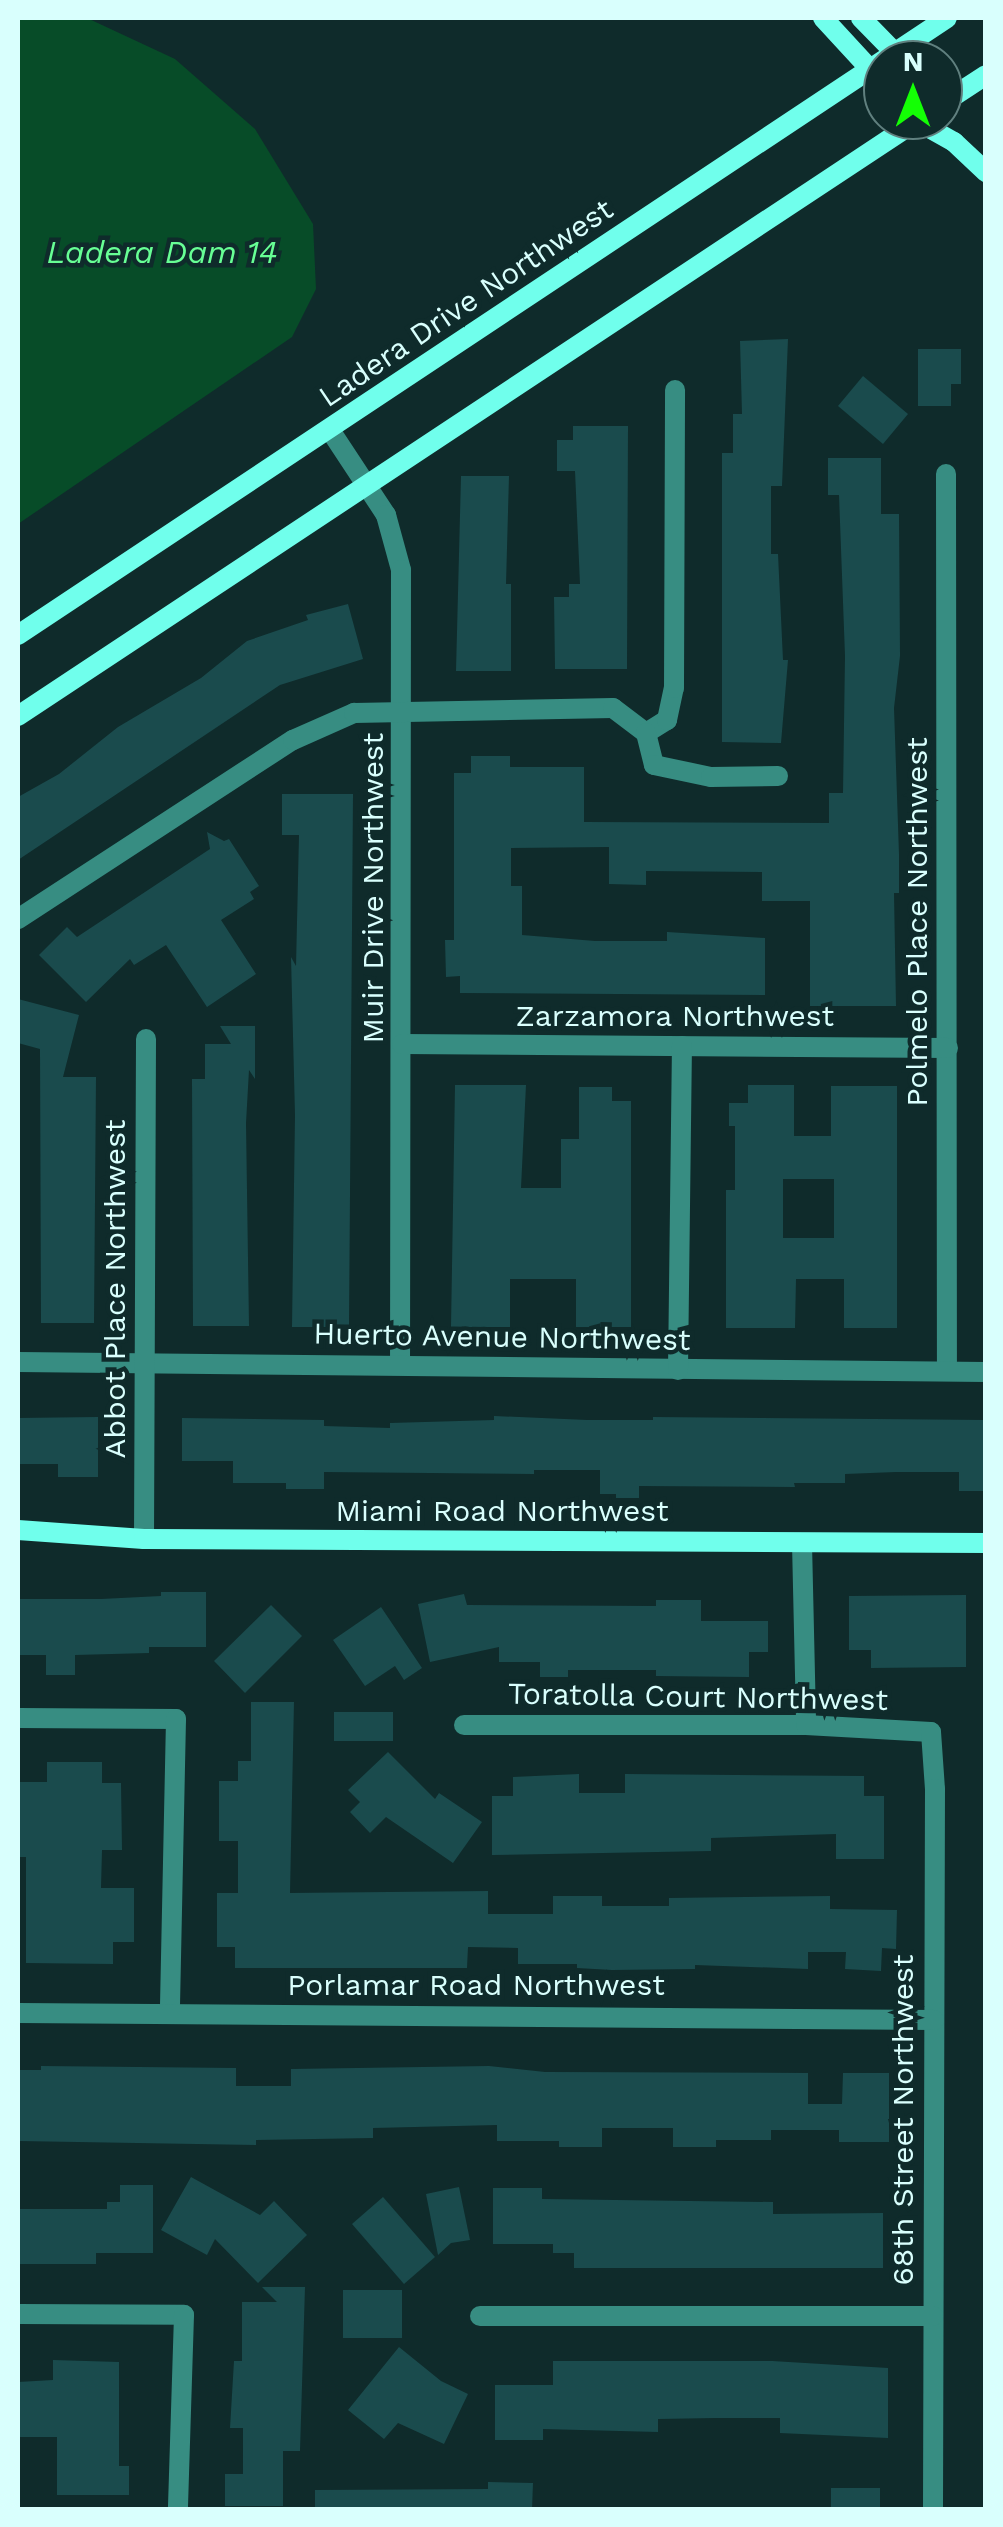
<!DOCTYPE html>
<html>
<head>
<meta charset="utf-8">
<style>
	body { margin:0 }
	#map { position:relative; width:1003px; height:2527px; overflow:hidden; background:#0f2b2b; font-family:"Work Sans",sans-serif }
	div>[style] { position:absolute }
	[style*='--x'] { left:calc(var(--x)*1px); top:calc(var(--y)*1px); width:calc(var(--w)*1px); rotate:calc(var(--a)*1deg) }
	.water>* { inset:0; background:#074c28 }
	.building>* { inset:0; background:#1a4b4d }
	.street>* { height:20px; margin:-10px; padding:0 10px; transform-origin:10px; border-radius:10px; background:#378d82 }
	.secondary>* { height:20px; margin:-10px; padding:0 10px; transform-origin:10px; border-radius:10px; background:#70ffec }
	span { translate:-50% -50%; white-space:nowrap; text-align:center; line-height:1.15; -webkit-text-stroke:9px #0f2b2b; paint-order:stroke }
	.street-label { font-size:30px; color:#d9fffd }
	.water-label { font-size:32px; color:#67ff95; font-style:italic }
	.frame { position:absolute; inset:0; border:20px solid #d9fffd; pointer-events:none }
	.north { position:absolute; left:863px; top:40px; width:100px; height:100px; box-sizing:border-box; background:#0f2b2b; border:2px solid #60807f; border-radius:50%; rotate:0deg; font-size:28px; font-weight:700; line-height:40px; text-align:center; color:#d9fffd }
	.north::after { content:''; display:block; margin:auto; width:35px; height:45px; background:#14ff05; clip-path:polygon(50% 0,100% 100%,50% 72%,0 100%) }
</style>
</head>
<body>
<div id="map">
	<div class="water">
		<i style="clip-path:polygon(18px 18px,87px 18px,175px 59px,255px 129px,313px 224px,316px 289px,292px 337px,18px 524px)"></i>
	</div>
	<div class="building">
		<i style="clip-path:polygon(788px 339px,782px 486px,771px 486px,771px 554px,778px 554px,783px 660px,788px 660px,781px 743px,722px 742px,722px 453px,733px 453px,733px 414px,742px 414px,740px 341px)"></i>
		<i style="clip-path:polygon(918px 349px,961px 349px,961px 384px,951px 384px,951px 406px,918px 406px)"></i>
		<i style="clip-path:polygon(863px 376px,908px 414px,883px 444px,838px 406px)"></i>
		<i style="clip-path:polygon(573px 426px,628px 426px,627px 669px,555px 669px,554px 597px,569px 597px,569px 584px,580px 584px,575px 471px,557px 471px,557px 440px,573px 440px)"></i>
		<i style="clip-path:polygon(828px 458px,881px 458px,881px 514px,899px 514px,900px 656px,894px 708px,899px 854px,899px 893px,894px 893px,896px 1006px,810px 1006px,810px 901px,762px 901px,762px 872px,646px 871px,646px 885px,609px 884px,609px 847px,511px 848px,511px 886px,522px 886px,522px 935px,595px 941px,667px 941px,667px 932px,765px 938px,765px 995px,460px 993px,460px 976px,446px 977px,445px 940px,454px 940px,454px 773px,471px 773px,471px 756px,510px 756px,510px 767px,584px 767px,584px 822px,829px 823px,829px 793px,843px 793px,845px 656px,839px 495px,828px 495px)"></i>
		<i style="clip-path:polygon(461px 476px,509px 476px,506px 584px,511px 584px,511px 671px,456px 671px)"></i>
		<i style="clip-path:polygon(348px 604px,363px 659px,280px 685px,18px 860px,18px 797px,59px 774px,118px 727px,201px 678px,247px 641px,308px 620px,306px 615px)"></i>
		<i style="clip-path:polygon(282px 794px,353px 794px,349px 1327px,292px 1327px,295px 1115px,291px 957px,296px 966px,299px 835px,282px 835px)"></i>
		<i style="clip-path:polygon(207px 832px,224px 841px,229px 839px,259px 886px,250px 892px,254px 899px,221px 920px,256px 974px,207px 1007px,166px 945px,134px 965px,130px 959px,86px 1002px,39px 955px,67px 927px,77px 937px,210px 849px)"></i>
		<i style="clip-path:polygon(18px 999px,79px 1015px,63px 1077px,96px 1077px,94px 1323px,41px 1323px,40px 1049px,18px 1043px)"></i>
		<i style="clip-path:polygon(220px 1026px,255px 1026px,255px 1079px,249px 1070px,246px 1123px,249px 1326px,193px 1326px,192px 1079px,205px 1079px,205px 1044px,231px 1044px)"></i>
		<i style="clip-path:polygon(455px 1085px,526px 1085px,521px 1188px,561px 1188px,561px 1139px,579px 1139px,579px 1087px,612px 1087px,612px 1101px,631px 1101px,631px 1327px,576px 1327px,576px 1279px,510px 1279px,510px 1327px,451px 1327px)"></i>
		<i style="clip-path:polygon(evenodd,748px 1085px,794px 1085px,794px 1136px,831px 1136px,831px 1086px,897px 1086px,897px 1328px,844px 1328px,844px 1279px,796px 1279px,795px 1328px,726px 1328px,726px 1190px,735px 1190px,735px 1126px,729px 1126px,729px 1103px,748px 1103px,748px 1085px,783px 1179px,834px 1179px,834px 1238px,783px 1238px,783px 1179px)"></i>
		<i style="clip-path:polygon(494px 1416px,587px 1420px,653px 1420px,653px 1417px,986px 1420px,986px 1491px,959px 1491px,959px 1472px,896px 1472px,845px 1474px,845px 1483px,794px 1483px,795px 1487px,639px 1486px,639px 1498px,616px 1498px,616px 1494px,600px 1494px,600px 1470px,534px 1470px,534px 1474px,324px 1472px,324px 1489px,286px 1489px,286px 1483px,233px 1483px,233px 1461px,182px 1461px,182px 1418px,324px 1420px,324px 1426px,390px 1428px,390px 1423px,494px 1420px)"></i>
		<i style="clip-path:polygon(98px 1417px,98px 1477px,58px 1477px,58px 1464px,18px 1464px,18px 1418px)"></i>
		<i style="clip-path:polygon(161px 1592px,206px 1592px,206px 1647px,149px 1647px,149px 1653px,75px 1655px,75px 1675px,46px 1675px,46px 1655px,18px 1655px,18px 1599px,101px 1599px,161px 1596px)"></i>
		<i style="clip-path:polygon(464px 1594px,467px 1605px,656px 1606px,656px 1600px,701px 1600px,701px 1621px,768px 1621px,768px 1652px,749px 1652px,749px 1677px,656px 1676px,656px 1670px,568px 1670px,568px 1677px,540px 1677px,540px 1662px,499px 1662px,499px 1647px,430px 1662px,418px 1604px)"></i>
		<i style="clip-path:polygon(966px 1595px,966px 1667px,871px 1668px,871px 1650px,849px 1650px,849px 1596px)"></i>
		<i style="clip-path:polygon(271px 1605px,302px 1636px,245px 1693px,214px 1661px)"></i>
		<i style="clip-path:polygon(381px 1607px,422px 1668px,404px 1680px,395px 1666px,365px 1686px,333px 1640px)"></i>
		<i style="clip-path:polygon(251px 1702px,294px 1702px,290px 1893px,488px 1891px,488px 1914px,553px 1914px,553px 1896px,602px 1896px,602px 1906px,669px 1906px,669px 1898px,830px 1896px,830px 1909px,897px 1910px,896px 1949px,882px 1948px,881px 1971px,845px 1969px,846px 1952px,808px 1952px,808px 1969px,695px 1965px,695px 1969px,612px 1970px,577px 1968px,577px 1964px,518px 1964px,518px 1948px,468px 1947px,467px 1968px,235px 1968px,235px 1947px,217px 1947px,217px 1893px,238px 1893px,238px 1841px,219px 1841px,219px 1781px,238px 1781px,238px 1761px,251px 1761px)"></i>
		<i style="clip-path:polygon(334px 1712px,393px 1712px,393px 1741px,334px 1741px)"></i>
		<i style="clip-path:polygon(388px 1752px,435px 1799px,439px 1793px,482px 1822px,453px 1863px,386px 1817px,370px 1833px,350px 1812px,360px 1802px,348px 1790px)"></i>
		<i style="clip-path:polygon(47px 1762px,102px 1762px,102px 1783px,121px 1783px,122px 1850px,102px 1850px,101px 1888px,134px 1888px,134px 1942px,113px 1942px,113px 1964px,26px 1963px,26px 1857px,18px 1857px,18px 1782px,47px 1782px)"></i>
		<i style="clip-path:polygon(579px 1774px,579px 1793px,625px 1793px,625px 1774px,864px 1776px,864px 1796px,884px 1796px,884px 1859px,836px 1859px,836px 1834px,711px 1838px,711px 1851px,492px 1855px,492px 1796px,513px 1796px,513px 1777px)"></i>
		<i style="clip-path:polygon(41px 2066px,236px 2068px,236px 2086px,291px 2086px,291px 2069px,489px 2066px,545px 2072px,808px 2073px,808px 2104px,842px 2104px,843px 2073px,889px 2073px,889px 2142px,839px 2142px,839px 2130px,771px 2130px,771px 2140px,716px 2140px,716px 2147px,673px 2147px,673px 2128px,602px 2128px,602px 2147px,559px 2147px,559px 2141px,497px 2141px,497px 2125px,373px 2128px,373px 2138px,256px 2140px,256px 2145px,18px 2141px,18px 2070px,41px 2070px)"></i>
		<i style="clip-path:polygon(191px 2177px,260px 2215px,274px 2201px,307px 2235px,258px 2283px,215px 2239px,207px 2255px,161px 2230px)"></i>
		<i style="clip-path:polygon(120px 2185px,153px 2185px,153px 2253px,96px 2253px,96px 2264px,18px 2264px,18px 2209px,107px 2209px,107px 2202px,120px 2202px)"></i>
		<i style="clip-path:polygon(459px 2187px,470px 2240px,451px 2243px,438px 2255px,426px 2194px)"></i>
		<i style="clip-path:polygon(493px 2188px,542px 2188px,542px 2199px,773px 2202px,773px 2214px,883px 2213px,883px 2268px,574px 2268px,574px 2253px,553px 2253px,553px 2244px,493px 2244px)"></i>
		<i style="clip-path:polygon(383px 2197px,435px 2257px,404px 2284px,352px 2224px)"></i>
		<i style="clip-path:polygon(262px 2287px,305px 2287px,300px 2451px,283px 2451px,283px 2506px,225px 2506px,225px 2474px,243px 2474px,243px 2428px,230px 2428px,234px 2361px,242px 2361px,242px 2302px,277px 2302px)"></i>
		<i style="clip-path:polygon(343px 2290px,402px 2290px,402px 2338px,343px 2338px)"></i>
		<i style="clip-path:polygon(399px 2347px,441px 2381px,468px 2394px,444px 2444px,398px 2423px,384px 2439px,348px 2410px)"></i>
		<i style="clip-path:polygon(53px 2360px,119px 2362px,119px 2466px,129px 2466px,129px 2495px,57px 2495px,57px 2437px,18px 2437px,18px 2382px,53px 2380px)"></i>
		<i style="clip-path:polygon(553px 2361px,772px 2361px,888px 2368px,888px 2438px,780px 2433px,780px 2418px,715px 2418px,658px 2419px,658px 2432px,543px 2429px,543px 2440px,495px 2440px,495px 2385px,553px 2385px)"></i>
		<i style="clip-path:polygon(488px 2482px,533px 2483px,532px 2510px,315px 2510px,315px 2490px,488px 2489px)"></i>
		<i style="clip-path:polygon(831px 2488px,880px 2488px,880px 2510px,831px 2510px)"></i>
	</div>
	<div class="street">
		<i style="--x:330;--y:430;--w:102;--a:56.6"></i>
		<i style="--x:386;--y:515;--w:57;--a:74.7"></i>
		<i style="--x:401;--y:570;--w:795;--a:90.07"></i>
		<i style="--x:946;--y:474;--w:897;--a:89.94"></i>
		<i style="--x:646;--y:733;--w:25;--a:-32"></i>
		<i style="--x:667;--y:720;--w:33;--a:-78"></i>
		<i style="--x:674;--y:688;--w:298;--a:-89.8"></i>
		<i style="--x:18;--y:919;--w:328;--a:-33.1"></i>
		<i style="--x:293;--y:740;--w:67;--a:-23.9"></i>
		<i style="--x:354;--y:713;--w:259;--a:-1.1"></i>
		<i style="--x:613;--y:708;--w:41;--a:37.1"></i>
		<i style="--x:646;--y:733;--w:33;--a:76"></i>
		<i style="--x:654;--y:765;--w:58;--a:11.9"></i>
		<i style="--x:711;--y:777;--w:67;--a:-0.9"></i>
		<i style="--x:402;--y:1044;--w:546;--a:0.42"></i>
		<i style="--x:18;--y:1362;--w:968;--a:0.59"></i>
		<i style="--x:678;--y:1370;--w:324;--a:-89.3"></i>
		<i style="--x:144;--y:1539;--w:500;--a:-89.77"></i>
		<i style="--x:802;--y:1543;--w:182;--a:88.7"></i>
		<i style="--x:18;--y:1718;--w:158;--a:0.4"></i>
		<i style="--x:176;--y:1719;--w:295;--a:91.2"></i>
		<i style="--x:464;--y:1725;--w:342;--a:0"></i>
		<i style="--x:806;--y:1725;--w:125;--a:3.2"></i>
		<i style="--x:931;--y:1732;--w:57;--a:86"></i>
		<i style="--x:935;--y:1789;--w:721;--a:90.16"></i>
		<i style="--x:18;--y:2013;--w:916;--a:0.44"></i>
		<i style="--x:18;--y:2314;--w:166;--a:0.3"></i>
		<i style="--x:184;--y:2315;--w:195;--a:91.8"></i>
		<i style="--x:480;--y:2316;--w:453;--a:0"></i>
	</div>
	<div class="secondary">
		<i style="--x:823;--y:18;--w:88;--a:47.3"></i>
		<i style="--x:861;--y:18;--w:57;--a:45.7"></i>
		<i style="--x:943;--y:103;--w:51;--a:-33.1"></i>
		<i style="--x:915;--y:120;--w:45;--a:29.4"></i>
		<i style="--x:954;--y:142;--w:44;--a:43.2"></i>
		<i style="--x:18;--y:635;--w:1115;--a:-33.59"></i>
		<i style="--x:18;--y:716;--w:1079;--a:-33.51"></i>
		<i style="--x:18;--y:1530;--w:126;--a:4.1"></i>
		<i style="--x:144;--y:1539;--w:842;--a:0.27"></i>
	</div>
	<div class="street-label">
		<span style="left:466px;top:303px;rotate:-34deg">Ladera Drive Northwest</span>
		<span style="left:373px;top:888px;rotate:-90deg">Muir Drive Northwest</span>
		<span style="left:917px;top:922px;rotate:-90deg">Polmelo Place Northwest</span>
		<span style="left:675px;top:1016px">Zarzamora Northwest</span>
		<span style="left:115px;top:1289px;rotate:-90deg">Abbot Place Northwest</span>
		<span style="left:502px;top:1337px;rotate:1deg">Huerto Avenue Northwest</span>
		<span style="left:502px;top:1511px">Miami Road Northwest</span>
		<span style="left:698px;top:1697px;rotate:1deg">Toratolla Court Northwest</span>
		<span style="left:476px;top:1985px">Porlamar Road Northwest</span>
		<span style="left:903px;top:2120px;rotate:-90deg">68th Street Northwest</span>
	</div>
	<div class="water-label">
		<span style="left:162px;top:252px">Ladera Dam 14</span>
	</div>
	<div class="frame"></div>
	<div class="north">N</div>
</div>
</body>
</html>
